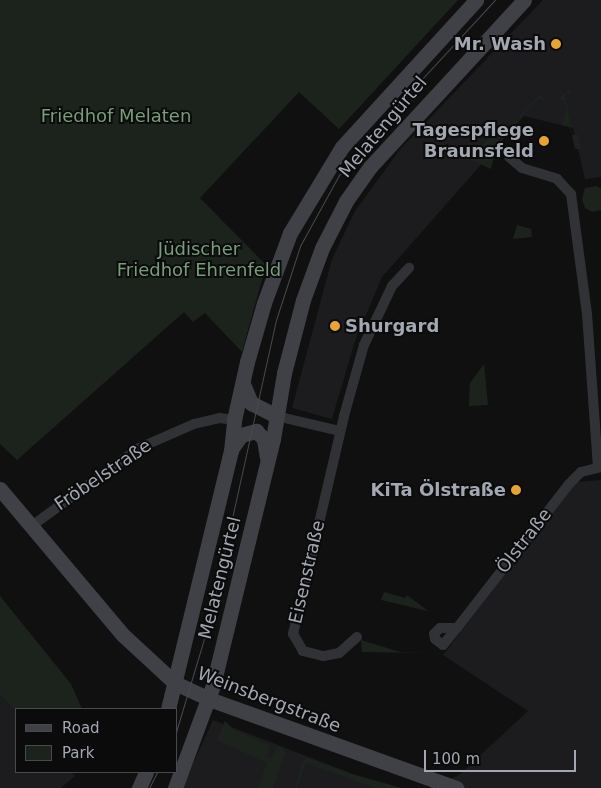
<!DOCTYPE html>
<html>
<head>
<meta charset="utf-8">
<style>
	body { margin:0 }
	#map { position:relative; width:601px; height:788px; overflow:hidden; background:#101011; font-family:"DejaVu Sans",sans-serif }
	div>[style] { position:absolute }
	[style*='--x'] { left:calc(var(--x)*1px); top:calc(var(--y)*1px); width:calc(var(--w)*1px); rotate:calc(var(--a)*1deg) }
	.built>* { inset:0; background:#1c1c1e }
	.green>* { inset:0; background:#1c231d }
	.street>* { height:10px; margin:-5px; padding:0 5px; transform-origin:5px; border-radius:5px; background:#313236 }
	.secondary>* { height:15px; margin:-7.5px; padding:0 7.5px; transform-origin:7.5px; border-radius:7.5px; background:#3f4146 }
	.tram>* { height:1px; margin:-0.5px; padding:0 0.5px; transform-origin:0.5px; border-radius:0.5px; background:#484a4f }
	.dots>* { width:14px; height:14px; translate:-50% -50%; box-sizing:border-box; border:2px solid #0b0b0c; border-radius:50% }
	span { translate:-50% -50%; white-space:nowrap; text-align:center; line-height:1.15; -webkit-text-stroke:4px #0b0b0c; paint-order:stroke }
	.poi-label { font-size:18px; color:#a2a7b1; font-weight:700 }
	.right { translate:-100% -50%; text-align:right }
	.left { translate:0 -50%; text-align:left }
	.park-label { font-size:18px; color:#799c7a }
	.street-label { font-size:18px; color:#a2a7b1 }
	.legend { position:absolute; left:15px; top:708px; width:162px; height:65px; box-sizing:border-box; background:#0b0b0c; border:1px solid #47494e; margin:0; padding:6px 9px; list-style:none; font-size:15px; color:#a2a7b1 }
	.legend li { display:flex; align-items:center; gap:10px; height:25px }
	.legend b { width:25px; border:1px solid #47494e }
	.scale { position:absolute; left:424px; top:750px; width:152px; height:22px; box-sizing:border-box; border:2px solid #a2a7b1; border-top:0; padding-left:6px; font-size:15px; line-height:18px; white-space:nowrap; color:#a2a7b1; -webkit-text-stroke:4px #0b0b0c; paint-order:stroke }
</style>
</head>
<body>
<div id="map">
	<div class="built">
		<i style="clip-path:polygon(543px 0,601px 0,601px 177px,585px 179px,573px 128px,524px 116px,382px 277px,355px 341px,332px 419px,292px 408px,332px 259px,355px 211px,401px 148px)"></i>
		<i style="clip-path:polygon(601px 480px,601px 788px,428px 788px,459px 775px,528px 711px,443px 655px,576px 482px)"></i>
		<i style="clip-path:polygon(0 695px,16px 712px,16px 772px,71px 772px,75px 776px,61px 788px,0 788px)"></i>
		<i style="clip-path:polygon(213px 720px,389px 788px,182px 788px)"></i>
	</div>
	<div class="green">
		<i style="clip-path:polygon(0 0,458px 0,339px 129px,299px 92px,200px 198px,266px 265px,242px 352px,205px 313px,193px 322px,184px 312px,17px 460px,0 444px)"></i>
		<i style="clip-path:polygon(570px 89px,571px 93px,565px 94px,572px 135px,578px 134px,581px 149px,575px 149px,570px 127px,562px 125px,566px 110px,564px 100px,557px 100px)"></i>
		<i style="clip-path:polygon(540px 94px,548px 104px,539px 98px,498px 140px,491px 169px,469px 159px,497px 130px,502px 135px)"></i>
		<i style="clip-path:polygon(597px 186px,601px 189px,601px 210px,593px 212px,585px 208px,582px 199px,585px 188px)"></i>
		<i style="clip-path:polygon(517px 225px,531px 229px,532px 237px,513px 239px)"></i>
		<i style="clip-path:polygon(484px 364px,488px 405px,469px 406px,470px 383px)"></i>
		<i style="clip-path:polygon(384px 592px,405px 598px,407px 595px,428px 611px,381px 600px)"></i>
		<i style="clip-path:polygon(0 596px,71px 684px,82px 709px,16px 709px,16px 712px,0 695px)"></i>
		<i style="clip-path:polygon(361px 640px,400px 652px,437px 653px,362px 652px)"></i>
		<i style="clip-path:polygon(225px 721px,232px 728px,270px 746px,267px 757px,271px 759px,277px 746px,283px 748px,285px 754px,273px 788px,258px 788px,267px 763px,217px 740px)"></i>
		<i style="clip-path:polygon(308px 758px,352px 774px,402px 788px,375px 788px,306px 763px,297px 788px,295px 787px,303px 761px)"></i>
	</div>
	<div class="street">
		<i style="--x:509;--y:157;--w:17;--a:40"></i>
		<i style="--x:522;--y:168;--w:37;--a:17"></i>
		<i style="--x:557;--y:179;--w:21;--a:47"></i>
		<i style="--x:571;--y:194;--w:121;--a:82.4"></i>
		<i style="--x:587;--y:314;--w:153;--a:85.9"></i>
		<i style="--x:276;--y:416;--w:66;--a:13.2"></i>
		<i style="--x:33;--y:525;--w:131;--a:-36"></i>
		<i style="--x:139;--y:448;--w:60;--a:-23.6"></i>
		<i style="--x:194;--y:424;--w:27;--a:-13"></i>
		<i style="--x:220;--y:418;--w:14;--a:8"></i>
		<i style="--x:457;--y:628;--w:17;--a:180"></i>
		<i style="--x:440;--y:628;--w:8;--a:135"></i>
		<i style="--x:434;--y:634;--w:5;--a:79"></i>
		<i style="--x:435;--y:639;--w:10;--a:37"></i>
		<i style="--x:443;--y:645;--w:22;--a:-51"></i>
		<i style="--x:457;--y:628;--w:182;--a:-52.1"></i>
		<i style="--x:569;--y:484;--w:17;--a:-45"></i>
		<i style="--x:581;--y:472;--w:21;--a:-14"></i>
		<i style="--x:357;--y:637;--w:24;--a:138"></i>
		<i style="--x:339;--y:653;--w:16;--a:169"></i>
		<i style="--x:323;--y:656;--w:21;--a:-166"></i>
		<i style="--x:303;--y:651;--w:20;--a:-120"></i>
		<i style="--x:293;--y:634;--w:224;--a:-76.8"></i>
		<i style="--x:344;--y:416;--w:74;--a:-74.3"></i>
		<i style="--x:364;--y:345;--w:65;--a:-64.6"></i>
		<i style="--x:392;--y:286;--w:25;--a:-47"></i>
	</div>
	<div class="secondary">
		<i style="--x:243;--y:384;--w:21;--a:67"></i>
		<i style="--x:251;--y:403;--w:28;--a:27"></i>
		<i style="--x:232;--y:448;--w:16;--a:-55"></i>
		<i style="--x:241;--y:435;--w:16;--a:-15"></i>
		<i style="--x:256;--y:431;--w:11;--a:45"></i>
		<i style="--x:264;--y:439;--w:18;--a:81"></i>
		<i style="--x:0;--y:489;--w:191;--a:49.9"></i>
		<i style="--x:123;--y:635;--w:71;--a:42.7"></i>
		<i style="--x:175;--y:683;--w:38;--a:25"></i>
		<i style="--x:209;--y:699;--w:263;--a:19.8"></i>
		<i style="--x:168;--y:709;--w:266;--a:-76.3"></i>
		<i style="--x:231;--y:451;--w:31;--a:-84"></i>
		<i style="--x:234;--y:420;--w:59;--a:-77.4"></i>
		<i style="--x:247;--y:362;--w:61;--a:-73.9"></i>
		<i style="--x:264;--y:303;--w:75;--a:-69.6"></i>
		<i style="--x:290;--y:233;--w:100;--a:-58.8"></i>
		<i style="--x:342;--y:147;--w:199;--a:-47.6"></i>
		<i style="--x:139;--y:788;--w:17;--a:-66"></i>
		<i style="--x:175;--y:788;--w:110;--a:-69.7"></i>
		<i style="--x:213;--y:685;--w:253;--a:-76.3"></i>
		<i style="--x:273;--y:439;--w:67;--a:-80.5"></i>
		<i style="--x:284;--y:373;--w:75;--a:-75.4"></i>
		<i style="--x:303;--y:300;--w:55;--a:-69.9"></i>
		<i style="--x:322;--y:248;--w:53;--a:-62.9"></i>
		<i style="--x:346;--y:201;--w:42;--a:-54.8"></i>
		<i style="--x:370;--y:167;--w:227;--a:-47.3"></i>
	</div>
	<div class="tram">
		<i style="--x:176;--y:732;--w:115;--a:-73.3"></i>
		<i style="--x:209;--y:622;--w:309;--a:-77.5"></i>
		<i style="--x:276;--y:320;--w:78;--a:-72"></i>
		<i style="--x:300;--y:246;--w:81;--a:-61.2"></i>
		<i style="--x:339;--y:175;--w:39;--a:-53"></i>
		<i style="--x:362;--y:144;--w:196;--a:-47.3"></i>
		<i style="--x:149;--y:788;--w:18;--a:-63"></i>
	</div>
	<div class="dots">
		<i style="left:556px;top:44px;background:#e8a431"></i>
		<i style="left:544px;top:141px;background:#e8a431"></i>
		<i style="left:335px;top:326px;background:#e8a431"></i>
		<i style="left:516px;top:490px;background:#e8a431"></i>
	</div>
	<div class="poi-label">
		<span class="right" style="left:546px;top:44px">Mr. Wash</span>
		<span class="right" style="left:534px;top:141px">Tagespflege<br>Braunsfeld</span>
		<span class="left" style="left:345px;top:326px">Shurgard</span>
		<span class="right" style="left:506px;top:490px">KiTa Ölstraße</span>
	</div>
	<div class="park-label">
		<span style="left:116px;top:116px">Friedhof Melaten</span>
		<span style="left:199px;top:260px">Jüdischer<br>Friedhof Ehrenfeld</span>
	</div>
	<div class="street-label">
		<span style="left:383px;top:127px;rotate:-50deg">Melatengürtel</span>
		<span style="left:103px;top:475px;rotate:-34deg">Fröbelstraße</span>
		<span style="left:524px;top:541px;rotate:-52deg">Ölstraße</span>
		<span style="left:307px;top:572px;rotate:-77deg">Eisenstraße</span>
		<span style="left:220px;top:578px;rotate:-76deg">Melatengürtel</span>
		<span style="left:269px;top:700px;rotate:21deg">Weinsbergstraße</span>
	</div>
	<ul class="legend">
	<li><b style="height:6px;background:#3f4146"></b>Road</li>
	<li><b style="height:14px;background:#1c231d"></b>Park</li>
	</ul>
	<div class="scale">100 m</div>
</div>
</body>
</html>
